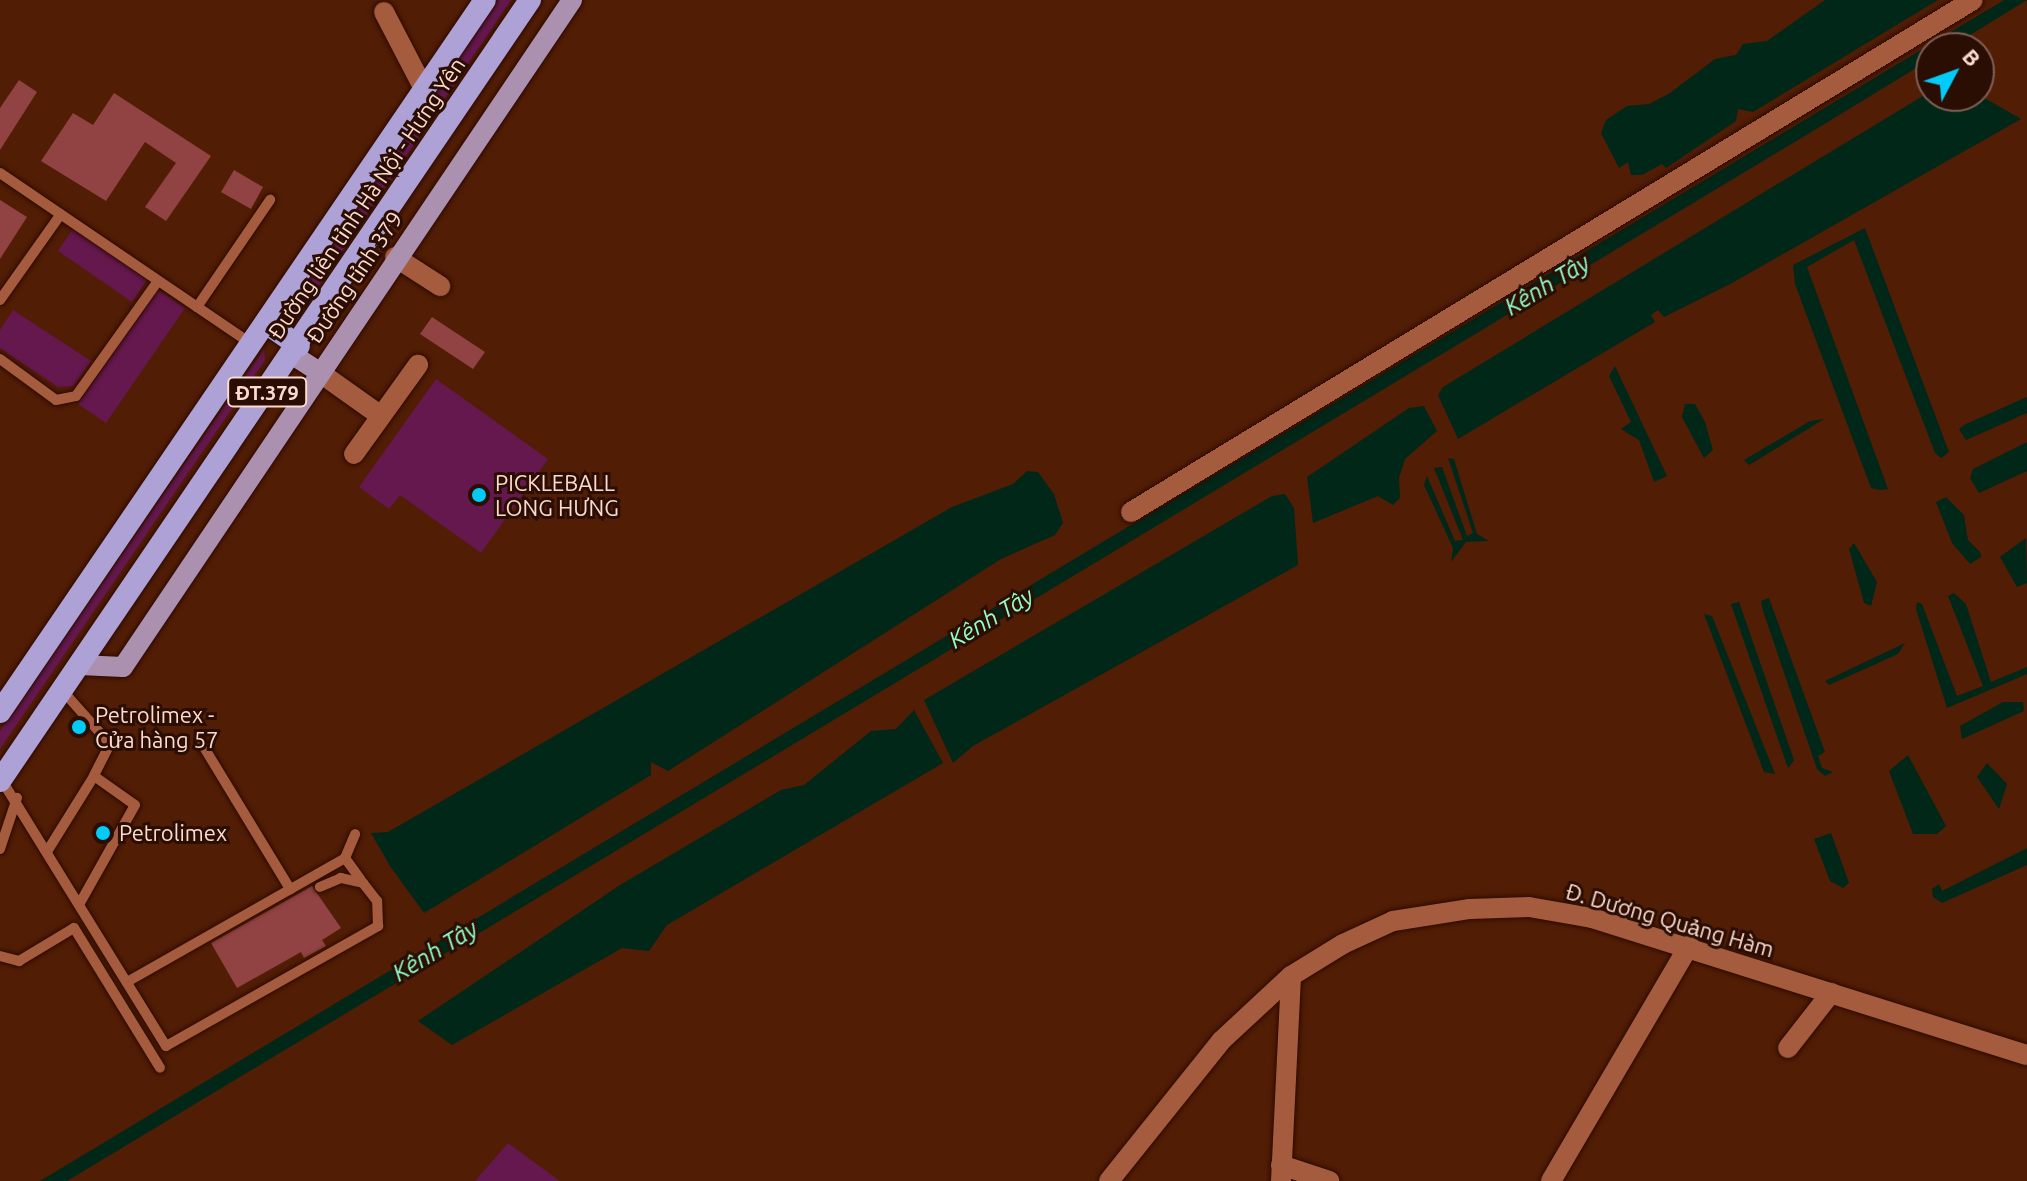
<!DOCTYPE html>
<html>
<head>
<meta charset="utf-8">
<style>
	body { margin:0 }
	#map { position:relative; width:2027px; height:1181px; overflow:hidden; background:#511d05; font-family:Ubuntu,sans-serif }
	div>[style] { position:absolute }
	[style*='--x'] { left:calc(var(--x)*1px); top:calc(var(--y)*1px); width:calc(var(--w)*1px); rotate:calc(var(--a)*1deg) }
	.green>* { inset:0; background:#64184e }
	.water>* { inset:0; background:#012718 }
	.building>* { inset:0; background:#904342 }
	.roads { filter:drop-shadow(0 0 2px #2e0a00) drop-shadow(0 0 2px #2e0a00) }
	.service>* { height:10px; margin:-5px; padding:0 5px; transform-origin:5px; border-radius:5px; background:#a55c3e }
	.minor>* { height:20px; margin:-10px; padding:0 10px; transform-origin:10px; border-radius:10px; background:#a55c3e }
	.tertiary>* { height:20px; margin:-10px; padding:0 10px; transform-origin:10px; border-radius:10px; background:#a55c3e }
	.primary>* { height:20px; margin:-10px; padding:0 10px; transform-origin:10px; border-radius:10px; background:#ab90af }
	.trunk>* { height:22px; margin:-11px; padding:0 11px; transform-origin:11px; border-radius:11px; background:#ada1d5 }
	.dots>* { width:22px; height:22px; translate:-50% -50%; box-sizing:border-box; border:4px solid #2a0d03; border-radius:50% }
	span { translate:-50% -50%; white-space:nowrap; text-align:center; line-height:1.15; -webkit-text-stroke:6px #2a0d03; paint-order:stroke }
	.shield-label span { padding:2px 6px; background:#2a0d03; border:2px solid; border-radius:6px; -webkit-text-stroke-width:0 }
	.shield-label { font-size:20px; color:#fcdacd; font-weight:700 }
	.street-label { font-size:22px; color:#fcdacd }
	.poi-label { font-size:22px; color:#fcdacd }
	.left { translate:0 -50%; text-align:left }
	.water-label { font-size:24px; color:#8efeca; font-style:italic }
	.north { position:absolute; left:1915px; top:32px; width:80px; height:80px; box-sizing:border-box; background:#2a0d03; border:2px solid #7e5f54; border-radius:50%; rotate:49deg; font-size:22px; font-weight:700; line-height:32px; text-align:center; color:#fcdacd }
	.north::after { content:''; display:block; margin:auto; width:28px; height:36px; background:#03cbf9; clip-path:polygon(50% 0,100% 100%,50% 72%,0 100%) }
</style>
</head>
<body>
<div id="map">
	<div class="green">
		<i style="clip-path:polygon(498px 0,511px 0,297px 319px,288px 321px,286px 311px)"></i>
		<i style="clip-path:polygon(74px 227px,148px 278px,132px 302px,58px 251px)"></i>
		<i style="clip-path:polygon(157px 289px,185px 308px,106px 423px,78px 404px)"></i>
		<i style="clip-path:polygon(13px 310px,91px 361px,73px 386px,58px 387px,0 348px,0 330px)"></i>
		<i style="clip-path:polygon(264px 349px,265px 360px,0 749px,0 731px)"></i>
		<i style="clip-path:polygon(436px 379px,548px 459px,481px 553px,400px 495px,389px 509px,359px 487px)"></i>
		<i style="clip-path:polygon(508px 1143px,560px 1181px,475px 1181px)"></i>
	</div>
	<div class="water">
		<i style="clip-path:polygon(1825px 0,1938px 0,1753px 112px,1738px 109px,1736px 121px,1666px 168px,1662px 164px,1642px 175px,1631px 175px,1628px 162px,1619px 168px,1601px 133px,1606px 120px,1627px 106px,1649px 104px,1670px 93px,1715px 59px,1736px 55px,1743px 44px,1767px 41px)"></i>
		<i style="clip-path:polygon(2004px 0,2027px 0,1949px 48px,1931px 48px,1931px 59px,1808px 134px,67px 1181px,40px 1181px)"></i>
		<i style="clip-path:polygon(1931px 91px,1931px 96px,1981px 96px,2021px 119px,1732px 283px,1664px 317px,1658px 310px,1651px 315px,1655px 322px,1458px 439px,1438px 395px,1443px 387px)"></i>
		<i style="clip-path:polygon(1865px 228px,1949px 452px,1941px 458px,1935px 453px,1854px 240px,1807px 267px,1888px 489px,1880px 490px,1871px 488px,1795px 284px,1793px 265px)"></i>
		<i style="clip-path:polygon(1615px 366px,1667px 476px,1654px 482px,1639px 440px,1621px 429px,1631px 422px,1609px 376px)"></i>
		<i style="clip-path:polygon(2027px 397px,2027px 413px,1966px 440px,1959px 429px,1966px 424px)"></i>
		<i style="clip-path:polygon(1685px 404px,1695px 404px,1705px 422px,1713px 450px,1704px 458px,1682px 417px)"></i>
		<i style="clip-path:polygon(1424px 406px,1437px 431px,1405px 459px,1399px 478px,1400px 498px,1393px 505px,1378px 496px,1313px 523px,1307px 477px,1409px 408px)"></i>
		<i style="clip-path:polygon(1824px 419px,1749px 465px,1744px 460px,1810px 421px)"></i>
		<i style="clip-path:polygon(2027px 442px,2027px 471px,1979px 493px,1970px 478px,1973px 469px)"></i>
		<i style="clip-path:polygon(1448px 458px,1454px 459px,1477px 534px,1489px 541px,1466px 542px,1451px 562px,1453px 548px,1424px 485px,1427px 476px,1455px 541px,1463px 540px,1434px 468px,1442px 467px,1467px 536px,1473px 533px)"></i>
		<i style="clip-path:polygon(1027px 471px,1038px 472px,1054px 494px,1063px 523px,1055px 535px,1001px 559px,668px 771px,651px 762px,651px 775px,424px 913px,390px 866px,371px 833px,388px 832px,952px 507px,1013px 484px)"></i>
		<i style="clip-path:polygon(1285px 494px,1294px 508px,1298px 565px,973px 746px,953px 763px,924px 700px,1272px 496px)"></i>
		<i style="clip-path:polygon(1946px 497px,1964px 515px,1968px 540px,1980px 552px,1981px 557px,1970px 564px,1952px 543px,1936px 502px)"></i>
		<i style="clip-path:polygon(2026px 538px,2027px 583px,2017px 587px,2000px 557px)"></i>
		<i style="clip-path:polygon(1854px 543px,1877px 582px,1871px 606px,1864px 603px,1849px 549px)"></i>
		<i style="clip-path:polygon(1954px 593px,1966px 604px,1991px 682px,2027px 667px,2027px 674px,1947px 708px,1916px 609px,1917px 602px,1922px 604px,1957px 696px,1983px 686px,1948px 596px)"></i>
		<i style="clip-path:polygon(1769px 598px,1825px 752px,1818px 756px,1822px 768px,1833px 772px,1825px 776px,1817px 769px,1763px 611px,1761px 601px)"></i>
		<i style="clip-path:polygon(1739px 602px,1794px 760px,1788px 768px,1731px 604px)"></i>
		<i style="clip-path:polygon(1704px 614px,1712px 616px,1775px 774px,1764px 772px)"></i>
		<i style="clip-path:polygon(1905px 643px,1898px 654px,1829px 685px,1825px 681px)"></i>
		<i style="clip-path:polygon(2003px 702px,2023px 702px,2024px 711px,1962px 739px,1960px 726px)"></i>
		<i style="clip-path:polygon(914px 710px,943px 763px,667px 925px,649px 951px,622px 948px,452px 1045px,418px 1021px,620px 885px,781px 790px,804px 785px,871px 731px,896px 729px)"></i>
		<i style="clip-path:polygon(1908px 755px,1946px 826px,1937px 834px,1913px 834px,1889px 771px)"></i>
		<i style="clip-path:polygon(1987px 763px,2007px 784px,1999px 809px,1977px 777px)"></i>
		<i style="clip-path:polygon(1831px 833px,1849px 883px,1843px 888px,1830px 881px,1814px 839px)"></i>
		<i style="clip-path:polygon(2027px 848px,2027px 865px,1942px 903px,1933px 897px,1932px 889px,1939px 884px,1942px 891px)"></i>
	</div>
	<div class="building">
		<i style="clip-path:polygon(19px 80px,37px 92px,0 150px,0 108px)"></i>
		<i style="clip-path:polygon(114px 93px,211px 156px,166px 221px,145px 207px,176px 163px,145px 142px,106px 201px,41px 161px,73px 113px,93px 125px)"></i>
		<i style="clip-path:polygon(234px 170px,263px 187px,251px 209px,221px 192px)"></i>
		<i style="clip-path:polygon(0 200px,27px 217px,0 259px)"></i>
		<i style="clip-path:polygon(432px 317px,485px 352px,473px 369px,420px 334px)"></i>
		<i style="clip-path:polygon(312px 886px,341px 928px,322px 940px,326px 946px,304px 958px,301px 952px,237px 988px,211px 943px)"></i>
	</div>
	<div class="roads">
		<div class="service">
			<i style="--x:0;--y:173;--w:302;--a:34.2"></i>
			<i style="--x:0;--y:300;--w:105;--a:-54.7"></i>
			<i style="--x:197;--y:307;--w:130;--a:-55.7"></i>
			<i style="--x:0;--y:359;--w:69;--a:36.2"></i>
			<i style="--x:56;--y:400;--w:20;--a:-11"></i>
			<i style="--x:76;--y:396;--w:141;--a:-54.5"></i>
			<i style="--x:62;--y:690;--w:72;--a:48.4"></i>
			<i style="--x:110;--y:744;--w:36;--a:117"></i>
			<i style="--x:94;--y:776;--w:50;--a:35.3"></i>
			<i style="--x:135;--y:805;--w:112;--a:119.3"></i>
			<i style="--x:202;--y:744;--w:170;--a:58.7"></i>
			<i style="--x:1;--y:779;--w:314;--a:58.3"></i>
			<i style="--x:166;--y:1046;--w:244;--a:-29.5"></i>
			<i style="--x:378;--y:926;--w:25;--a:-92"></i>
			<i style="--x:377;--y:901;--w:23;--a:-128"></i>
			<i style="--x:363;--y:883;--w:23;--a:-167"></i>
			<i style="--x:341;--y:878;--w:23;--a:157"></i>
			<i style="--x:0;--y:849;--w:54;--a:-71.6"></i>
			<i style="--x:48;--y:850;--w:87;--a:-58.1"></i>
			<i style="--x:345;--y:858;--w:26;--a:-67"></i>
			<i style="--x:0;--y:956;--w:20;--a:15"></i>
			<i style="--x:19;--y:961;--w:64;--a:-31"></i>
			<i style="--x:74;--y:928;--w:164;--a:58.4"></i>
			<i style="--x:127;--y:982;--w:251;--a:-29.6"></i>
			<i style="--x:345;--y:858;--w:27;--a:54"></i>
		</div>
		<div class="minor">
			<i style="--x:384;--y:12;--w:87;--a:62.5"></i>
			<i style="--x:395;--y:257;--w:54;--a:32.8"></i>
			<i style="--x:319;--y:372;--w:76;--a:35.4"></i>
			<i style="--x:354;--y:454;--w:110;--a:-54.3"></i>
			<i style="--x:1131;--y:512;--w:985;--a:-31.3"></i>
			<i style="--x:1788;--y:1048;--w:70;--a:-52"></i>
			<i style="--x:1281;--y:1165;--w:51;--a:18.4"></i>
			<i style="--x:1281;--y:1181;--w:205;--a:-87.2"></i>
			<i style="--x:1551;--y:1181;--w:273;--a:-59.6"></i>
		</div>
		<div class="tertiary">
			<i style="--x:1109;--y:1181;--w:179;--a:-51.3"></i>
			<i style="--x:1221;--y:1041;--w:96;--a:-42.9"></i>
			<i style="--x:1291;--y:976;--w:61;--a:-31.6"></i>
			<i style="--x:1343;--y:944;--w:55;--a:-24.7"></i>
			<i style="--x:1393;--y:921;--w:78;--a:-8.9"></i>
			<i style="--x:1470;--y:909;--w:59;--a:-1.9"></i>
			<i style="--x:1529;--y:907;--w:64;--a:9.9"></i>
			<i style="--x:1592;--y:918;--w:456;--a:17.5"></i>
		</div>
		<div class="primary">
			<i style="--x:293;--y:355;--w:31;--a:33"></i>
			<i style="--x:80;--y:665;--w:43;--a:2.7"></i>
			<i style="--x:123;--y:667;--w:804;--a:-56.05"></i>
		</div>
		<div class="trunk">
			<i style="--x:266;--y:323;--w:40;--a:34.9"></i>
			<i style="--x:0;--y:712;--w:861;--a:-55.74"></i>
			<i style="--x:0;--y:781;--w:944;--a:-55.84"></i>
		</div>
	</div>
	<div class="dots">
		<i style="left:479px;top:495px;background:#03cbf9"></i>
		<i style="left:79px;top:727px;background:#03cbf9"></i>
		<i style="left:103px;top:833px;background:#03cbf9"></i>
	</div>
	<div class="shield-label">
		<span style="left:267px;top:392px">ĐT.379</span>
	</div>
	<div class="street-label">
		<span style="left:366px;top:198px;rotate:-56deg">Đường liên tỉnh Hà Nội - Hưng Yên</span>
		<span style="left:354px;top:277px;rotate:-56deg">Đường tỉnh 379</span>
		<span style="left:1670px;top:920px;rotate:16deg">Đ. Dương Quảng Hàm</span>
	</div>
	<div class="poi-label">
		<span class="left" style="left:495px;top:495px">PICKLEBALL<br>LONG HƯNG</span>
		<span class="left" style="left:95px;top:727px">Petrolimex -<br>Cửa hàng 57</span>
		<span class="left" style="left:119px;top:833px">Petrolimex</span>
	</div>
	<div class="water-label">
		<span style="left:1547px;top:285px;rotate:-31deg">Kênh Tây</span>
		<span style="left:991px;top:618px;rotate:-31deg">Kênh Tây</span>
		<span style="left:435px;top:951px;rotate:-31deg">Kênh Tây</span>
	</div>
	<div class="north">B</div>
</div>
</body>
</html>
